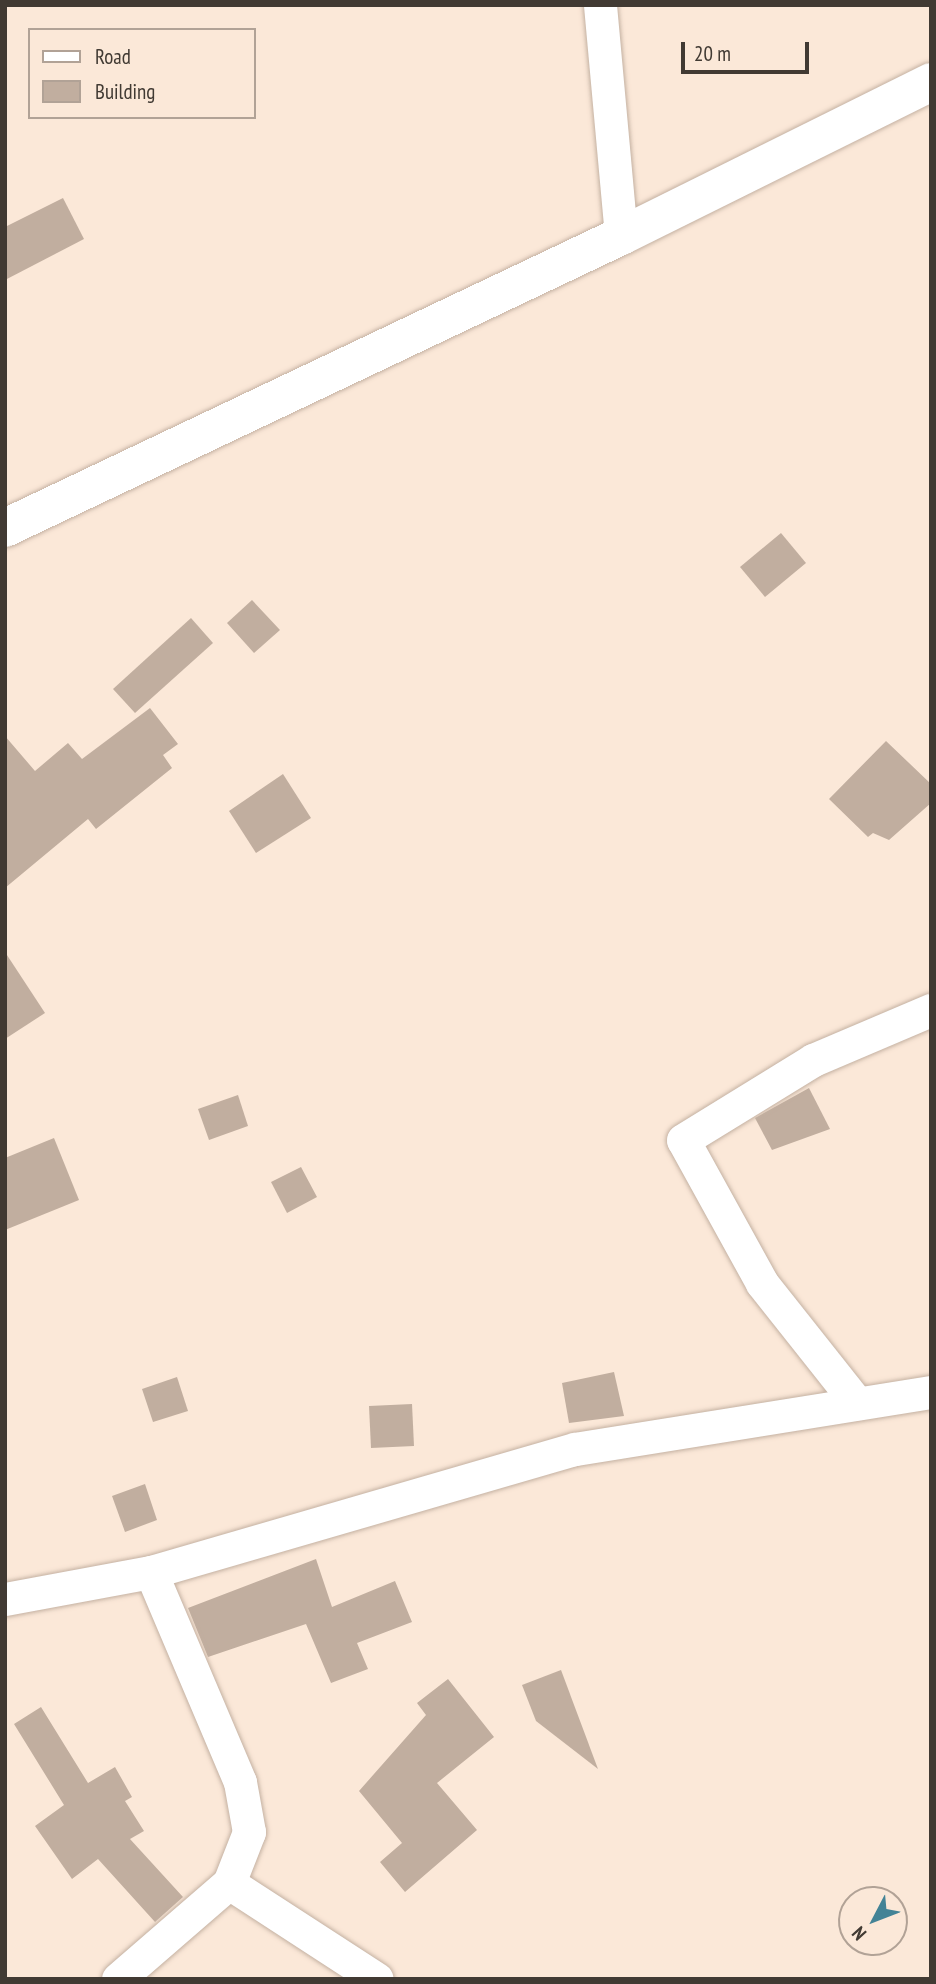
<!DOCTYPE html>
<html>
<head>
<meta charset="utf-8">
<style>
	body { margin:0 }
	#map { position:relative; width:936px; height:1984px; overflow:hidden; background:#fbe8d8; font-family:"PT Sans Narrow",sans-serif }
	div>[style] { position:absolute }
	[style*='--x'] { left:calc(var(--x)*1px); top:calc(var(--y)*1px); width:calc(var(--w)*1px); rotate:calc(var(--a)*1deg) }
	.building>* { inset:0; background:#c1ae9f }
	.roads { filter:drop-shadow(0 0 2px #c4b1a2) drop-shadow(0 0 2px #c4b1a2) }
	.street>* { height:33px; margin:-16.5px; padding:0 16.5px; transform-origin:16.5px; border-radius:16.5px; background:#fff }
	.secondary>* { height:38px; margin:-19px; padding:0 19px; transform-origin:19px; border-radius:19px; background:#fff }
	.primary>* { height:38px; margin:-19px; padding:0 19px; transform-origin:19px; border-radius:19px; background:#fff }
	span { translate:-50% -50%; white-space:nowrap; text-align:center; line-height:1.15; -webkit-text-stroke:5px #fbe8d8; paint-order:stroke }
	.frame { position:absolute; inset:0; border:7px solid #413a33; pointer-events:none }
	.legend { position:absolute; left:28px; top:28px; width:228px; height:91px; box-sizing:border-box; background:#fbe8d8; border:2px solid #b1a296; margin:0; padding:9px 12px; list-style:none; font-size:21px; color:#413a33 }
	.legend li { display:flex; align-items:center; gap:14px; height:35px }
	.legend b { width:35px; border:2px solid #b1a296 }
	.north { position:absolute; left:838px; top:1886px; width:70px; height:70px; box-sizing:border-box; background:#fbe8d8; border:2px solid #b1a296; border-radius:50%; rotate:228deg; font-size:19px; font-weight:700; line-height:28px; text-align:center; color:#413a33 }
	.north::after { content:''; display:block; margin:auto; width:24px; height:32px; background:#438396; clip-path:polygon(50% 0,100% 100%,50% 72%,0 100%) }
	.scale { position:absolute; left:681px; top:42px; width:128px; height:32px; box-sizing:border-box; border:4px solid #413a33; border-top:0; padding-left:9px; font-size:21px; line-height:24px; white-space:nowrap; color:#413a33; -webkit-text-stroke:5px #fbe8d8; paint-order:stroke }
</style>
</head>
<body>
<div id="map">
	<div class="building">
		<i style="clip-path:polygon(63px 198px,84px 239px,5px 280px,5px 227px)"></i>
		<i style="clip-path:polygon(781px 533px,806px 563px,765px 597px,740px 567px)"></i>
		<i style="clip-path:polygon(252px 600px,280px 630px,254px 653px,227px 623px)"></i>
		<i style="clip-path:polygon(191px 618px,213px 643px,135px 713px,113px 689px)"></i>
		<i style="clip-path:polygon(150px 708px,178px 744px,163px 755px,172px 768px,96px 829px,88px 819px,5px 888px,5px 736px,35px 771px,68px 743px,82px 759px)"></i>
		<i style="clip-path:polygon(886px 741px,931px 784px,931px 803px,889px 840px,873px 833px,868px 837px,829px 799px)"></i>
		<i style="clip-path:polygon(283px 774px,311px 818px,256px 853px,229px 811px)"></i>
		<i style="clip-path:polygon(5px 952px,45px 1013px,5px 1039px)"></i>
		<i style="clip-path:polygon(809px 1088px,830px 1129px,772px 1150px,755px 1118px)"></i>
		<i style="clip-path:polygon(238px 1095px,248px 1126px,209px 1140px,198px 1109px)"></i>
		<i style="clip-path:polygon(54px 1138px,79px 1200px,5px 1230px,5px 1158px)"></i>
		<i style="clip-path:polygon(301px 1167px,317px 1197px,287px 1213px,271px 1182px)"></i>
		<i style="clip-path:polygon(614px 1372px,624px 1416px,569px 1423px,562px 1383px)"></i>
		<i style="clip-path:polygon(177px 1377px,188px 1411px,153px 1422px,142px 1389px)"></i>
		<i style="clip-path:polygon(412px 1404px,414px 1446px,371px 1448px,369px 1406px)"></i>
		<i style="clip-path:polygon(145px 1484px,157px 1520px,125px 1532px,112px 1496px)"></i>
		<i style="clip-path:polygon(316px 1559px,332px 1607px,395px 1581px,412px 1622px,357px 1643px,368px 1669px,331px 1683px,306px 1624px,208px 1657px,188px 1608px)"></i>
		<i style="clip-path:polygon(561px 1670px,598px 1769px,536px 1721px,522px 1685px)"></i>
		<i style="clip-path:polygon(448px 1679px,494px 1737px,437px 1783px,477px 1830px,405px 1892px,380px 1862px,402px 1843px,359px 1791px,426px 1715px,417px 1703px)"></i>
		<i style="clip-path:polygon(41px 1707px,88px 1783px,115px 1767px,132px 1797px,125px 1801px,144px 1831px,130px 1839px,183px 1897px,155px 1922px,98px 1859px,72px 1879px,35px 1826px,64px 1805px,14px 1724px)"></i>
	</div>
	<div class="roads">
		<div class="street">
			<i style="--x:600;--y:5;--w:232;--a:84.8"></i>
			<i style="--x:857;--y:1403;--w:153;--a:-128.4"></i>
			<i style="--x:762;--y:1283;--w:163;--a:-118.9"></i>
			<i style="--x:683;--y:1140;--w:153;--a:-31.6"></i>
			<i style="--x:813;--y:1060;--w:128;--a:-23"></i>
			<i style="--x:5;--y:1599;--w:148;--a:-10.5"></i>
			<i style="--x:151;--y:1572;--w:441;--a:-16.2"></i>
			<i style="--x:575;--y:1449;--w:361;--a:-9.1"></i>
			<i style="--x:229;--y:1883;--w:176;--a:33"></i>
			<i style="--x:118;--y:1979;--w:147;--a:-40.9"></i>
			<i style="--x:229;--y:1883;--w:55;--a:-68.6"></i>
			<i style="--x:249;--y:1832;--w:51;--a:-100.2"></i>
			<i style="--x:240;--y:1782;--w:228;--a:-113"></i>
		</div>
		<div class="secondary">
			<i style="--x:621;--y:236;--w:346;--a:-26.4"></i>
		</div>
		<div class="primary">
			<i style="--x:5;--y:528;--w:682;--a:-25.36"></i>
		</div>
	</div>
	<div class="frame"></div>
	<ul class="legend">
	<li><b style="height:9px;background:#fff"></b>Road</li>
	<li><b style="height:19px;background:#c1ae9f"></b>Building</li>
	</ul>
	<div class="north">N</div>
	<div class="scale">20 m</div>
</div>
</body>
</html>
